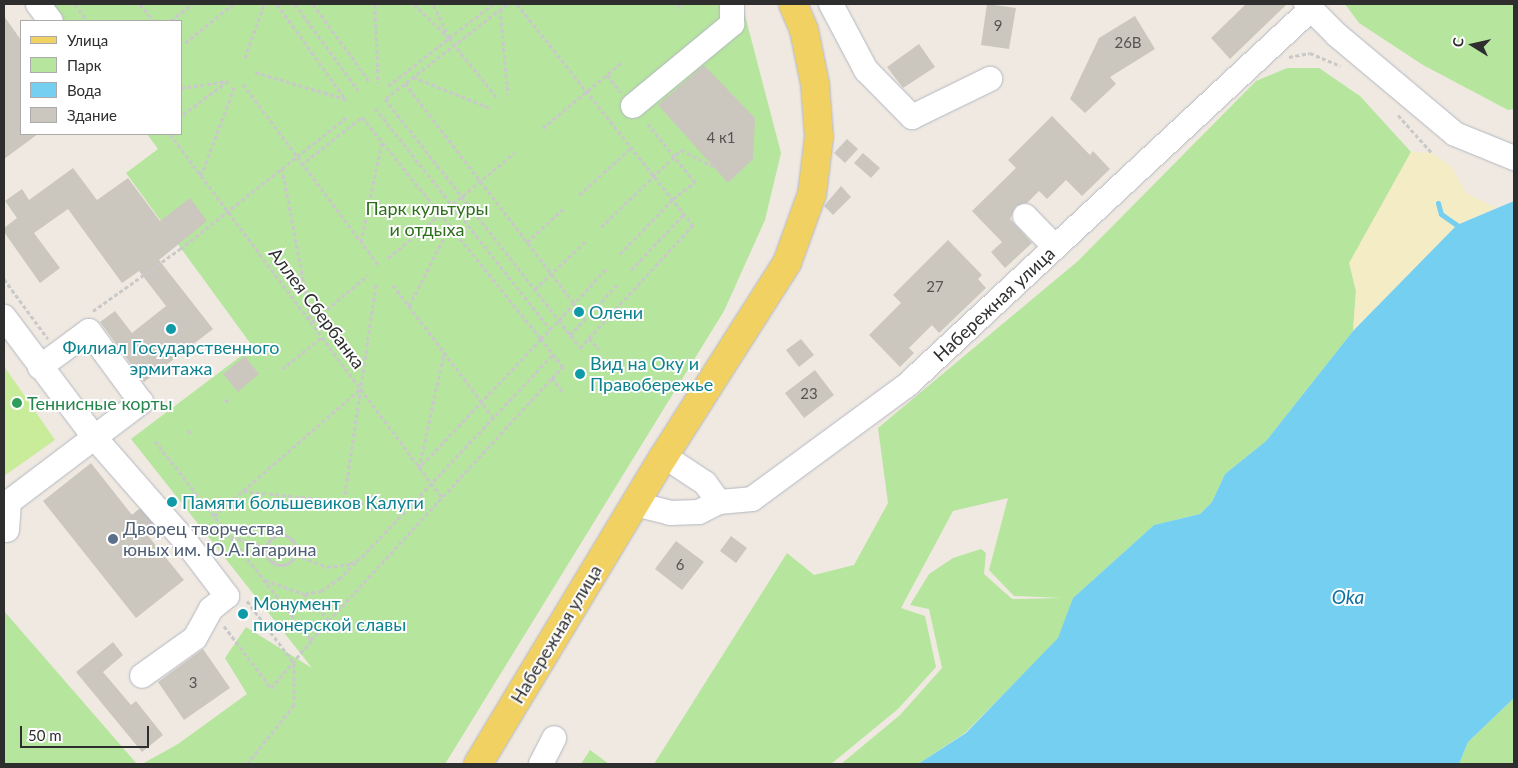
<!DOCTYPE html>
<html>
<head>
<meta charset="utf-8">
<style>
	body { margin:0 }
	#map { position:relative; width:1518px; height:768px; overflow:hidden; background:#efe9e1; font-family:Lato,sans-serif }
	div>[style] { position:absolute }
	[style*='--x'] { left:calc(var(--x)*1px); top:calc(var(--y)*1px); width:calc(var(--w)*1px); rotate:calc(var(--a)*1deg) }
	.green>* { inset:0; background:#b6e59e }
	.sand>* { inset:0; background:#f3ecc5 }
	.pitch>* { inset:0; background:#c9ec9a }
	.water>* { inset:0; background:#75cff0 }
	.stream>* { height:5px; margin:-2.5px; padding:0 2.5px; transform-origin:2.5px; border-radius:2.5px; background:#75cff0 }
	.building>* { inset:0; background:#cbc7bf }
	.minor-tunnel>* { height:24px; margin-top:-12px; transform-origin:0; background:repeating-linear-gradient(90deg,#c8c4bd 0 24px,transparent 0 36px) }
	.path>* { height:3px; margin-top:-1.5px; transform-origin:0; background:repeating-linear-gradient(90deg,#c9c9c9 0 4px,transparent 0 6.5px) }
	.path>.ring { margin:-1.5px; padding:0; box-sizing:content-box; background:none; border:3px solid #c9c9c9; border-radius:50% }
	.roads { filter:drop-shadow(0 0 1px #b4b7c1) drop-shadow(0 0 1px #b4b7c1) }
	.minor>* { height:24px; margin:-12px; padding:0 12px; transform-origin:12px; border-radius:12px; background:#fff }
	.major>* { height:28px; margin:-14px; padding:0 14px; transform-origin:14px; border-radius:14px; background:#f2d163 }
	.dots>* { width:14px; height:14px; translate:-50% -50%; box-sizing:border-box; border:2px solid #fff; border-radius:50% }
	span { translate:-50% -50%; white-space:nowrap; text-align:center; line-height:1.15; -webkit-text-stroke:4px #fff; paint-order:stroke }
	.number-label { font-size:15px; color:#555452 }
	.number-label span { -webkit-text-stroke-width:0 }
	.park-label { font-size:18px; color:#2c6e1b }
	.street-label { font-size:18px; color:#2e2e2e }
	.culture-label { font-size:18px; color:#0d838f }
	.left { translate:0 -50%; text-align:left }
	.leisure-label { font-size:18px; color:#27864d }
	.service-label { font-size:18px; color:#4e5e75 }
	.water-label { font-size:19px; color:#0d6fa3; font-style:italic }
	.frame { position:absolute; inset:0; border:5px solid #2e2e2e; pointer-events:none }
	.legend { position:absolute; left:20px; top:20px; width:162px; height:115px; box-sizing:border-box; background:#fff; border:1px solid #ababab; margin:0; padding:6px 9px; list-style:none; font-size:15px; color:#2e2e2e }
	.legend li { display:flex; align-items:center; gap:10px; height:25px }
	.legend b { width:25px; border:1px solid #ababab }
	.north { position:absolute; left:1448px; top:20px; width:50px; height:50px; -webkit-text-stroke:4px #fff; paint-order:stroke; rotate:280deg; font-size:14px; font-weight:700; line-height:20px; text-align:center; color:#2e2e2e }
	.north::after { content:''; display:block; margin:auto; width:18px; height:22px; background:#2e2e2e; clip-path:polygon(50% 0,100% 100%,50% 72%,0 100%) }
	.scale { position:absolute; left:20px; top:726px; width:129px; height:22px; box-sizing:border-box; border:2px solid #2e2e2e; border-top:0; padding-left:6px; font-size:15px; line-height:18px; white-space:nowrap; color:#2e2e2e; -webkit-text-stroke:4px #fff; paint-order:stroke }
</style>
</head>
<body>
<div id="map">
	<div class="green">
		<i style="clip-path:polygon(51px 4px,742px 4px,781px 153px,765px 220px,724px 311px,445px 764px,142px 764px,178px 744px,247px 694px,225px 658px,246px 627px,312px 668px,131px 439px,253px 347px,126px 173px,158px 149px,147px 134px,181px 134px,181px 21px,64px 21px)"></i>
		<i style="clip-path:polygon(1345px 4px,1514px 4px,1514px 109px,1508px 110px,1423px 65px,1359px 23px)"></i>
		<i style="clip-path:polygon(1287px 68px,1319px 68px,1360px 96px,1411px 152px,1350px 263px,1356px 291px,1353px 331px,1266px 441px,1225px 474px,1212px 502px,1200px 514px,1154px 525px,1073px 598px,1059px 638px,965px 733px,918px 764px,841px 764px,900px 715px,942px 668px,929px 609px,910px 605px,929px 574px,953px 558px,981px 549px,986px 553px,984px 574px,1012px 599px,1062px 598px,1014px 596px,989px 570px,1008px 498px,953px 511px,901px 608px,925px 616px,936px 667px,898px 709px,831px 764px,654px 764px,787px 553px,814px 575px,854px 565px,888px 503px,878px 428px,1078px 261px,1256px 81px)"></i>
		<i style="clip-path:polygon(4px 611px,137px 764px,4px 764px)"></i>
		<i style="clip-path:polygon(1514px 698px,1514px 764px,1459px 764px,1468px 742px)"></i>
		<i style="clip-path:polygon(590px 750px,609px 764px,581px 764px)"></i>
	</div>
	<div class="sand">
		<i style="clip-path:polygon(1411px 152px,1432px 153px,1451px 166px,1466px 193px,1496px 208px,1457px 225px,1353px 331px,1356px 291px,1349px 263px)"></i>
	</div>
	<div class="pitch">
		<i style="clip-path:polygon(4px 366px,55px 440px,4px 476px)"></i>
	</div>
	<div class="water">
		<i style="clip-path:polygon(1514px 201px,1514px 698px,1468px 742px,1459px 764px,918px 764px,966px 733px,1058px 638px,1073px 598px,1154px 525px,1200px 514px,1212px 502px,1225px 474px,1266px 441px,1353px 331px,1457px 225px)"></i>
	</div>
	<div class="stream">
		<i style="--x:1438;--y:203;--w:11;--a:75"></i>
		<i style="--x:1441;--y:214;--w:19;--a:35"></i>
	</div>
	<div class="building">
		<i style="clip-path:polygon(987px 4px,1016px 8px,1009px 49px,981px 45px)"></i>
		<i style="clip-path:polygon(1246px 4px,1287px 4px,1230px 59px,1211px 38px)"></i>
		<i style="clip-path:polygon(4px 16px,21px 40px,21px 134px,38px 134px,4px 159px)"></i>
		<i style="clip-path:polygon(1135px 16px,1155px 49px,1110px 77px,1116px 84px,1085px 113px,1070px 99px,1099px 38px)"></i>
		<i style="clip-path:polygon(919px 44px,935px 67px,903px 88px,887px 67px)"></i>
		<i style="clip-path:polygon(704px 65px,755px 118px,753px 159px,728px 183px,658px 105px)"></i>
		<i style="clip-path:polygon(1052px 116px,1090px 155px,1093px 151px,1110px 169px,1082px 196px,1066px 180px,1047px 199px,1039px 191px,1027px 203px,1016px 206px,1010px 219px,1032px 243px,1005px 268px,991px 252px,1002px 242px,972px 211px,1016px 168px,1008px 160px)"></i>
		<i style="clip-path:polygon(847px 139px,858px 149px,845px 163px,834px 153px)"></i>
		<i style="clip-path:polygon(863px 153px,880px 168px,871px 178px,854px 163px)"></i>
		<i style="clip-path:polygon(73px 168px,97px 200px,128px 178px,160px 221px,190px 198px,207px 221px,159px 260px,213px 329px,144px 382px,100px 322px,115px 311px,132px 333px,166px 306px,139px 271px,122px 283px,68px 209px,34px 233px,60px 268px,40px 283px,4px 232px,4px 228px,17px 218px,5px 201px,22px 189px,29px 200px)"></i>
		<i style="clip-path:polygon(841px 186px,851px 197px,833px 215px,824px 206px)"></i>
		<i style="clip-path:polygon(948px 240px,982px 275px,978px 279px,986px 288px,939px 333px,932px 325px,909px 348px,914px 353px,900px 367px,869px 335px,901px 303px,893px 295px)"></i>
		<i style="clip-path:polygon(801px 339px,814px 355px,799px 367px,786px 350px)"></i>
		<i style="clip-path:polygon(245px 356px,259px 374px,238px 392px,223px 374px)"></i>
		<i style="clip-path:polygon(815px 370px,834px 395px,804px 418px,785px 393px)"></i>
		<i style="clip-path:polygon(91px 463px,132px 515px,139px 509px,157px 530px,149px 537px,184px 580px,136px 618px,43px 501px)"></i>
		<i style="clip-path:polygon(731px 536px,747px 548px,736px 563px,720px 551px)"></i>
		<i style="clip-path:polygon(676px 541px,704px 562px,682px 590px,655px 569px)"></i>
		<i style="clip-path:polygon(113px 642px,123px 655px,103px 672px,131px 705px,136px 701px,163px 735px,142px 752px,76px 672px)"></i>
		<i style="clip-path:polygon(203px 649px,230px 688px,184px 720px,158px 682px)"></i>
	</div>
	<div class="minor-tunnel">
		<i style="--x:138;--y:510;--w:27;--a:51"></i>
	</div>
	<div class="path">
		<i style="--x:75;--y:4;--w:21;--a:55"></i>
		<i style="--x:140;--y:4;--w:22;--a:51"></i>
		<i style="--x:277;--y:4;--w:118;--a:54.3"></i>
		<i style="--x:295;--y:4;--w:107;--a:53.8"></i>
		<i style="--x:313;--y:4;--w:95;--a:54"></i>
		<i style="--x:375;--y:4;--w:79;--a:87.8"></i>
		<i style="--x:414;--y:4;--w:49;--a:44.2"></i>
		<i style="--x:449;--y:38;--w:38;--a:-115"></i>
		<i style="--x:507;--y:4;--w:155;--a:142.1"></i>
		<i style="--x:385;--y:99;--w:281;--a:51.8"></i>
		<i style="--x:559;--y:320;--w:71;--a:-47.3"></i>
		<i style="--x:517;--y:4;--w:283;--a:51.5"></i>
		<i style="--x:693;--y:225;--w:154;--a:132.6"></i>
		<i style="--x:677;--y:4;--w:7;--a:45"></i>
		<i style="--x:500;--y:9;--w:86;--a:84.7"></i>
		<i style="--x:171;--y:21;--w:27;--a:-39"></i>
		<i style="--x:449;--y:38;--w:78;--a:51.2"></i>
		<i style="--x:185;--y:43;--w:62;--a:-39.1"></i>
		<i style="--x:1289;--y:57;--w:21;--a:-11"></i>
		<i style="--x:1310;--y:53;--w:33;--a:23"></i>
		<i style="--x:245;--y:58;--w:57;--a:-70.6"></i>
		<i style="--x:255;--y:72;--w:94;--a:16.7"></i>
		<i style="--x:607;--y:75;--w:22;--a:51"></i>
		<i style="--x:413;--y:77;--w:83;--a:21.9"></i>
		<i style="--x:405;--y:83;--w:277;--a:52.5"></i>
		<i style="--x:243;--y:84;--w:227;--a:53.2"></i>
		<i style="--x:388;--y:86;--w:133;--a:-38"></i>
		<i style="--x:181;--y:88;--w:48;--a:-8.5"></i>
		<i style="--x:228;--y:81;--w:59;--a:143.3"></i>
		<i style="--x:375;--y:108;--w:282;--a:51.6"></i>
		<i style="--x:1398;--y:115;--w:51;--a:48.2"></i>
		<i style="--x:543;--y:128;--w:102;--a:-39.8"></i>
		<i style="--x:170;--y:134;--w:454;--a:53.2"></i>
		<i style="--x:301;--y:165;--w:78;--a:-38.2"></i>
		<i style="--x:362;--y:117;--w:285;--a:51.1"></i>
		<i style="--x:541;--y:339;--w:178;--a:133.4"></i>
		<i style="--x:419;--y:468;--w:118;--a:-77.7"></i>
		<i style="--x:282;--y:168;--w:157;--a:79.3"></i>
		<i style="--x:201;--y:176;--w:97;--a:-69.5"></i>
		<i style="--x:579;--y:195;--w:72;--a:-42.2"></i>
		<i style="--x:601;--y:227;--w:111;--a:-43.9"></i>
		<i style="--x:681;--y:150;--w:36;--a:27"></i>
		<i style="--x:361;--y:242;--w:102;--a:-78.1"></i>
		<i style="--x:527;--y:242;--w:49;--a:-42.5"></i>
		<i style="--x:620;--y:254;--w:76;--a:-46.1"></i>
		<i style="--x:673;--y:199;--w:28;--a:-38"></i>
		<i style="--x:695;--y:182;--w:77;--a:-129.2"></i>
		<i style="--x:388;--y:258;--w:165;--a:-39.8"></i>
		<i style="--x:631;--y:270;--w:77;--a:-46.6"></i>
		<i style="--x:4;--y:279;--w:74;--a:53.7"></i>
		<i style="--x:393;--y:285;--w:166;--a:52.9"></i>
		<i style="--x:535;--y:289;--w:70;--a:-43.3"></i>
		<i style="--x:409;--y:306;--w:90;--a:-62.9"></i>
		<i style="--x:93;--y:311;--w:107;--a:-35.5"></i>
		<i style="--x:180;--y:249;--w:213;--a:-38.3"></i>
		<i style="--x:312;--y:322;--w:73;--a:-40"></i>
		<i style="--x:570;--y:335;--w:70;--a:-46.7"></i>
		<i style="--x:282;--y:369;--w:51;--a:-38.7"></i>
		<i style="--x:562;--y:391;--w:16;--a:-128"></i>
		<i style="--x:552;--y:378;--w:16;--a:-45"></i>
		<i style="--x:563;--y:367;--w:36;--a:-128"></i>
		<i style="--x:541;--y:339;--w:26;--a:-47"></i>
		<i style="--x:559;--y:320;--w:35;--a:53"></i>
		<i style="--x:580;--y:348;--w:13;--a:-48"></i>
		<i style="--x:589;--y:338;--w:15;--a:48"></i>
		<i style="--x:225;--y:399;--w:6;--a:45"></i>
		<i style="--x:188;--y:430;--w:5;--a:53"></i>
		<i style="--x:155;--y:441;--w:253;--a:51.9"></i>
		<i style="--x:311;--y:640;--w:356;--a:-47.4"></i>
		<i style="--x:243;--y:491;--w:166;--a:5.9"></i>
		<i style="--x:344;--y:501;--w:219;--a:-81.6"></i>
		<i style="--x:214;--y:516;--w:194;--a:-41"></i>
		<i class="ring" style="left:266px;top:535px;width:27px;height:27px"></i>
		<i style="--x:231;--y:537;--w:36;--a:16"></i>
		<i style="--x:296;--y:555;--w:33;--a:21"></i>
		<i style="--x:327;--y:567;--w:23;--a:-7"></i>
		<i style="--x:350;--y:564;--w:14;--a:-30"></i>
		<i style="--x:362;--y:557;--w:279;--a:-46.7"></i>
		<i style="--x:265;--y:580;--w:41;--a:19.7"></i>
		<i style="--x:304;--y:594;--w:37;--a:47"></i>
		<i style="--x:305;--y:594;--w:16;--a:-11"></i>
		<i style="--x:321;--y:591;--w:22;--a:-34"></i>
		<i style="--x:339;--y:579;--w:25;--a:-45"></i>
		<i style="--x:247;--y:601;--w:78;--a:52.8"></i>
		<i style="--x:294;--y:663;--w:42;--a:90"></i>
		<i style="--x:294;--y:705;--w:75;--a:128.5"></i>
		<i style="--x:224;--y:626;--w:78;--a:52.8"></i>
		<i style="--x:271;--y:688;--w:63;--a:-49.5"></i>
	</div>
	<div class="roads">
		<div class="minor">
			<i style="--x:38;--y:4;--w:21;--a:53"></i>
			<i style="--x:831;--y:4;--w:75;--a:62.1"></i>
			<i style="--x:866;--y:70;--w:66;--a:45.6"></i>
			<i style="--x:912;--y:117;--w:87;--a:-26"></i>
			<i style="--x:1306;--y:4;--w:44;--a:45"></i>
			<i style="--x:1337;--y:35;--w:154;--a:40"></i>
			<i style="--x:1455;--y:134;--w:64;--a:22.1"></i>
			<i style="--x:633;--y:106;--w:129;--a:-39.6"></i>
			<i style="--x:732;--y:24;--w:20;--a:-90"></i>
			<i style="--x:1025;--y:216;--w:43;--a:45.9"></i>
			<i style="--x:4;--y:317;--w:151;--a:53.1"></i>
			<i style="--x:95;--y:438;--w:138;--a:48.8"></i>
			<i style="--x:186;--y:542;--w:68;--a:52.8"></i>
			<i style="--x:227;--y:596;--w:21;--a:141"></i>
			<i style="--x:211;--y:609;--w:33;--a:119"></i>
			<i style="--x:195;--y:638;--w:65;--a:144.4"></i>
			<i style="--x:664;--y:456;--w:49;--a:33.4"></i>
			<i style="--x:705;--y:483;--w:24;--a:54"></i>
			<i style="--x:635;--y:504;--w:36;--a:14"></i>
			<i style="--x:670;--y:513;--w:29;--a:-2"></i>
			<i style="--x:699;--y:512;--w:22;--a:-27"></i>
			<i style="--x:719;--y:502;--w:33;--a:-5"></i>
			<i style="--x:752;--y:499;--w:191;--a:-36.3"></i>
			<i style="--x:906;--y:386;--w:553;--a:-42.95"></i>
			<i style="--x:7;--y:530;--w:28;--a:-86"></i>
			<i style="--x:9;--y:502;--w:166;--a:-37.1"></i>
			<i style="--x:141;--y:402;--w:88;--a:-126.2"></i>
			<i style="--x:89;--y:331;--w:61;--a:143.7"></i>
			<i style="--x:541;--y:764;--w:29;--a:-63"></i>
		</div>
		<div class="major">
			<i style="--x:478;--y:764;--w:360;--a:-58.9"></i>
			<i style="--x:664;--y:456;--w:229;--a:-57.5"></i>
			<i style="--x:787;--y:263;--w:73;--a:-70.1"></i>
			<i style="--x:812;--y:194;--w:57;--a:-83"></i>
			<i style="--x:819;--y:137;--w:53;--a:-94.3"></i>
			<i style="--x:815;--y:84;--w:55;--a:-101.5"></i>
			<i style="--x:804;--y:30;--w:28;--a:-113"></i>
		</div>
	</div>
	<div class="dots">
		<i style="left:579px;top:312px;background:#0f9aa8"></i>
		<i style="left:171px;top:329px;background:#0f9aa8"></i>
		<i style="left:580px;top:374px;background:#0f9aa8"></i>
		<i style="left:17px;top:403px;background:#2e9e5b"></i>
		<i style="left:172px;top:502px;background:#0f9aa8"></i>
		<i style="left:113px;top:539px;background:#5c6f8a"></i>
		<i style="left:243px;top:614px;background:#0f9aa8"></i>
	</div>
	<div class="number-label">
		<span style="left:998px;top:26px">9</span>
		<span style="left:1128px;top:43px">26В</span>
		<span style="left:721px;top:138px">4 к1</span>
		<span style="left:935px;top:287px">27</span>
		<span style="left:809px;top:394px">23</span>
		<span style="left:680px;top:565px">6</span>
		<span style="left:193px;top:683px">3</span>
	</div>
	<div class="park-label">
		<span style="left:427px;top:219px">Парк культуры<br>и отдыха</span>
	</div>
	<div class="street-label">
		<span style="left:994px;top:304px;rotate:-43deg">Набережная улица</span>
		<span style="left:317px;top:308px;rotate:53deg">Аллея Сбербанка</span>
		<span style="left:556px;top:634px;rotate:-59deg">Набережная улица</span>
	</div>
	<div class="culture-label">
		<span class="left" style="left:589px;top:312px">Олени</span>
		<span style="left:171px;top:358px">Филиал Государственного<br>эрмитажа</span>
		<span class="left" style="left:590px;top:374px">Вид на Оку и<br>Правобережье</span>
		<span class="left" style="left:182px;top:502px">Памяти большевиков Калуги</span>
		<span class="left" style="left:253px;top:614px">Монумент<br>пионерской славы</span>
	</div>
	<div class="leisure-label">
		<span class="left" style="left:27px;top:403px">Теннисные корты</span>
	</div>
	<div class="service-label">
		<span class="left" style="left:123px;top:539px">Дворец творчества<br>юных им. Ю.А.Гагарина</span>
	</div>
	<div class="water-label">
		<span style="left:1348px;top:597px">Oka</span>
	</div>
	<div class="frame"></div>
	<ul class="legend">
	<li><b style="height:6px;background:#f2d163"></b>Улица</li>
	<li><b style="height:14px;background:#b6e59e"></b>Парк</li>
	<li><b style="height:14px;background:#75cff0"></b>Вода</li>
	<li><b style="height:14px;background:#cbc7bf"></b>Здание</li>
	</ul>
	<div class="north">С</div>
	<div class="scale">50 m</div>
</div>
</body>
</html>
